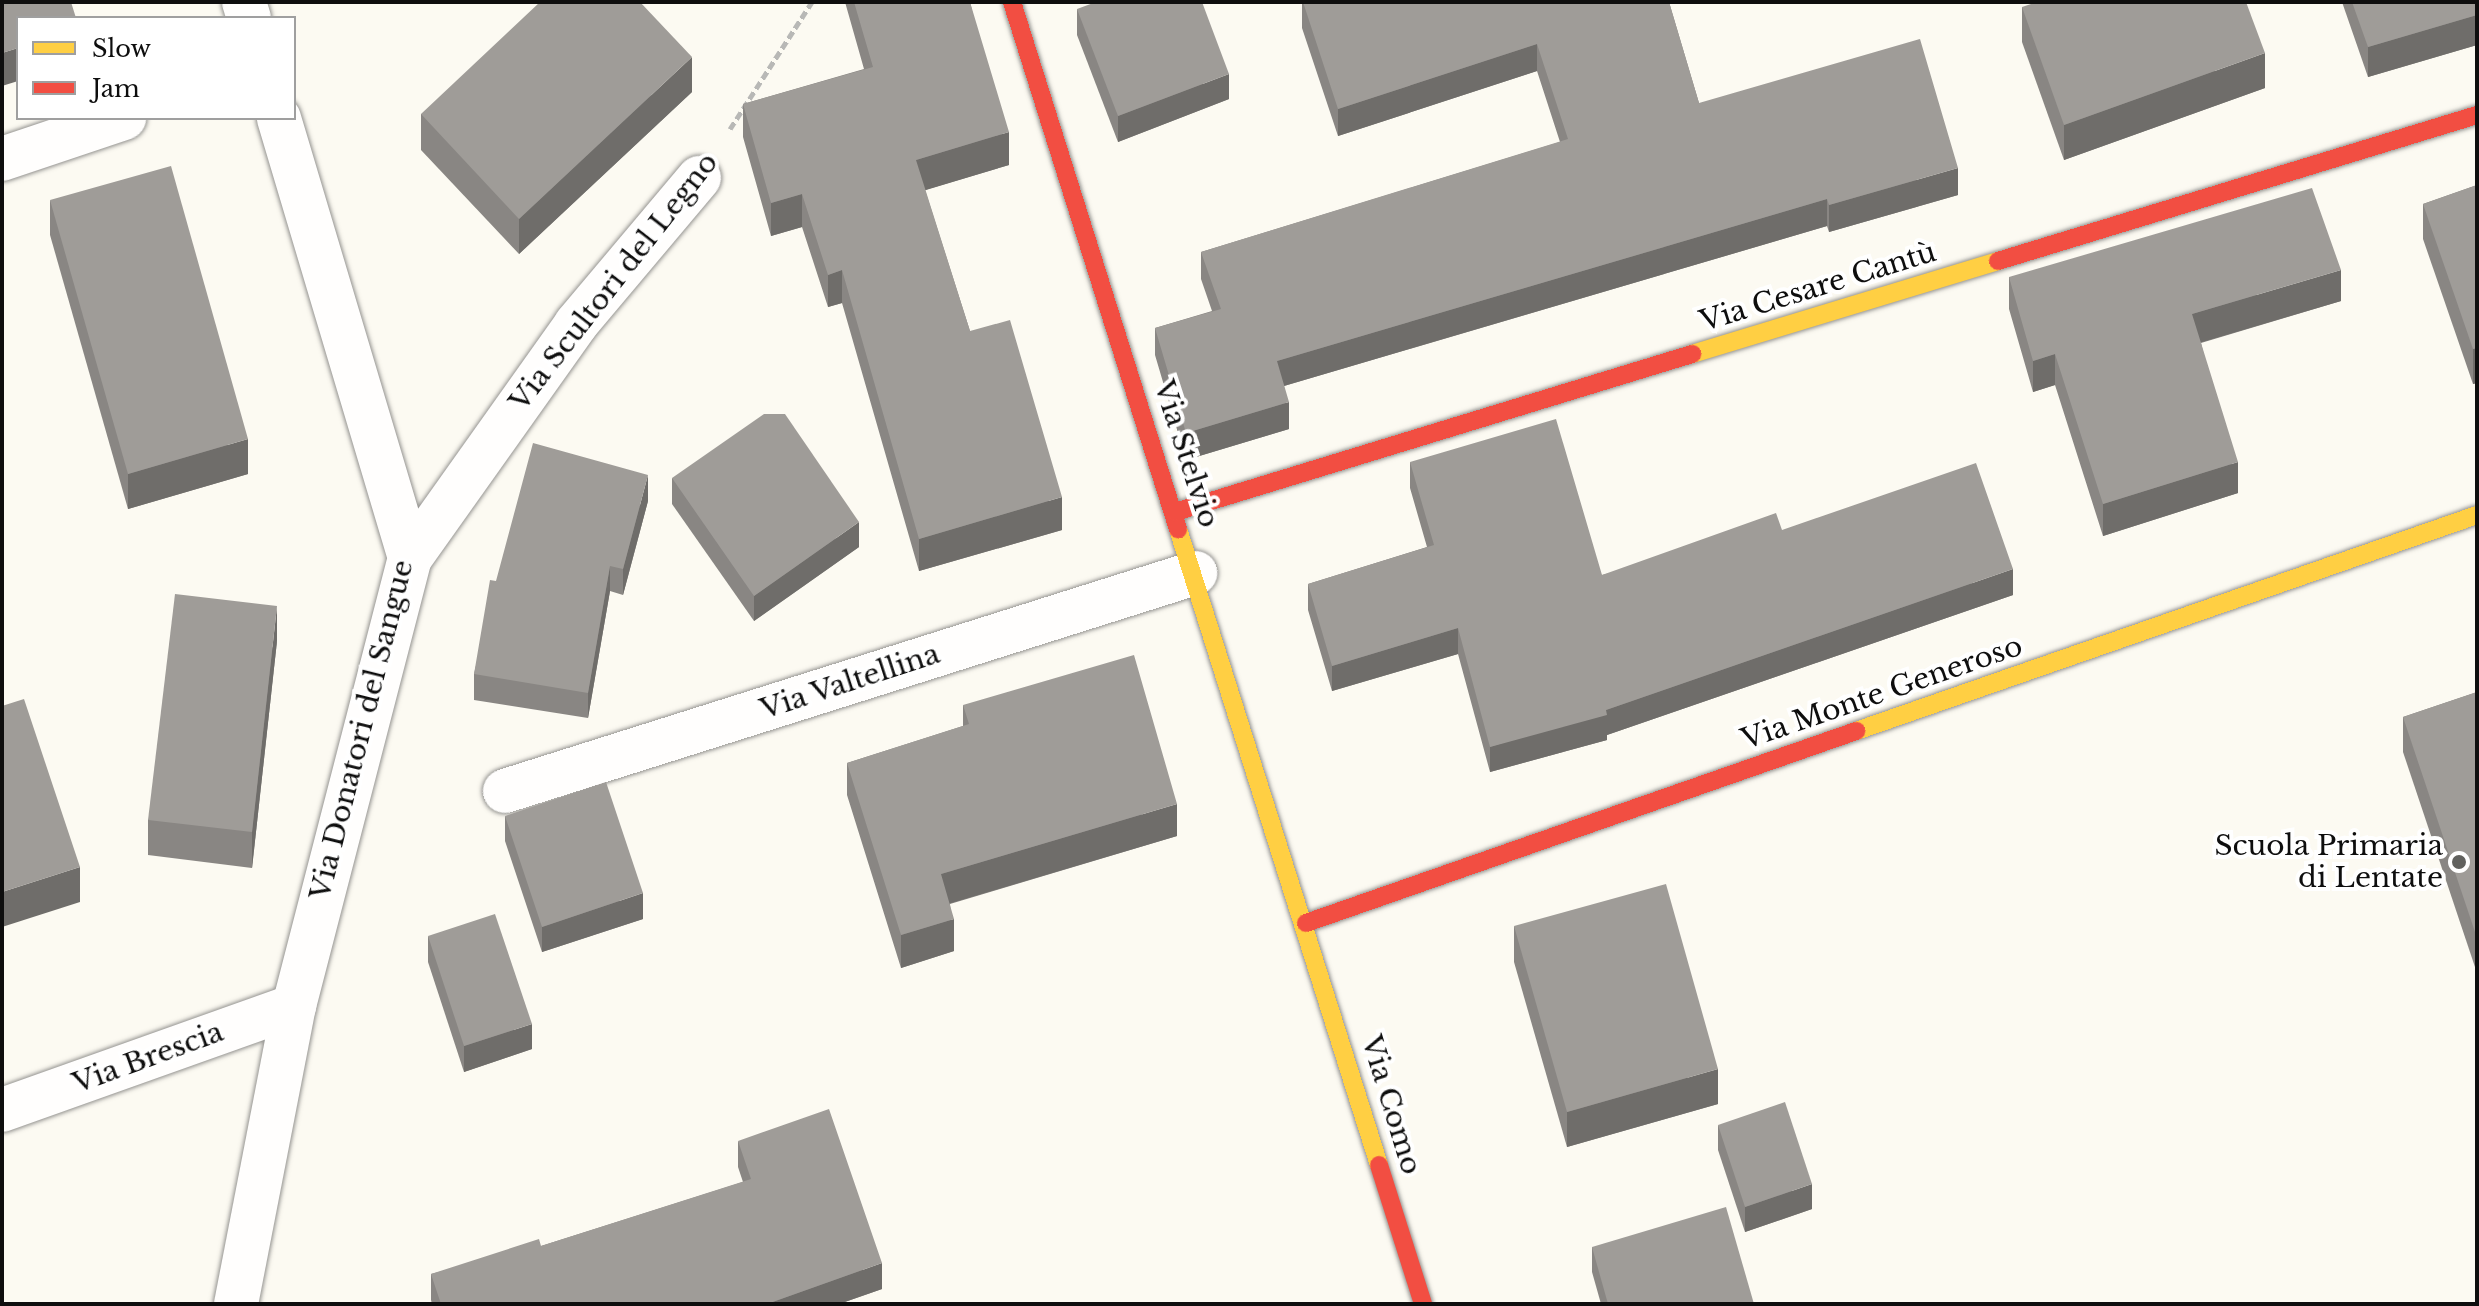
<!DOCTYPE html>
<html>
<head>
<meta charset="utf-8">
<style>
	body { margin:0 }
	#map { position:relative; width:2479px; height:1306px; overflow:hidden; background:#fcfaf2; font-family:"Libre Baskerville",serif }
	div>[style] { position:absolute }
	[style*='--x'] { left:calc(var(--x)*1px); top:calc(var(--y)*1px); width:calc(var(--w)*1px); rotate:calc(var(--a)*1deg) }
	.path>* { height:5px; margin-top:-2.5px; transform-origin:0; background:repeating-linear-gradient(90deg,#b8b8b6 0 8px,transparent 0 12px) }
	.roads { filter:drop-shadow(0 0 2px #959491) drop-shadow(0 0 2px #959491) }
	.street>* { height:44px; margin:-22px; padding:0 22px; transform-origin:22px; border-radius:22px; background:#fffefd }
	.slow>* { height:18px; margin:-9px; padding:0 9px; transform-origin:9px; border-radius:9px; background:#ffcf43 }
	.jam>* { height:18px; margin:-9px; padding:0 9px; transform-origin:9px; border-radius:9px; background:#f24e42 }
	.wall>* { inset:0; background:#898683 }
	.shaded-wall>* { inset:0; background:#6f6d6a }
	.building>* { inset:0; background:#9f9c98 }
	.dots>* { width:22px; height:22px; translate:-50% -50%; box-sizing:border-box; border:4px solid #fff; border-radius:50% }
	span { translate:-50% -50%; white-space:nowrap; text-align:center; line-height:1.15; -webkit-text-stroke:8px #fff; paint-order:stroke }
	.street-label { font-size:28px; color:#0e0e0e }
	.poi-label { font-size:28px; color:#0e0e0e }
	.right { translate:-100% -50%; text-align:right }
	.frame { position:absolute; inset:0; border:4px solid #0e0e0e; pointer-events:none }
	.legend { position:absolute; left:16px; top:16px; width:280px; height:104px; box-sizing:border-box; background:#fff; border:2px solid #9f9f9f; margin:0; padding:10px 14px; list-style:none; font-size:24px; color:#0e0e0e }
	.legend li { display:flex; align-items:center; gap:16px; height:40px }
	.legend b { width:40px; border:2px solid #9f9f9f }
</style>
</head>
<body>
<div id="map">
	<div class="path">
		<i style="--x:730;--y:129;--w:151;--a:-57.2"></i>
	</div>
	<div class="roads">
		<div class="street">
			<i style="--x:244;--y:2;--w:17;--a:73"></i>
			<i style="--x:2;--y:159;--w:129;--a:-18.6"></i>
			<i style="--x:410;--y:558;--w:287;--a:-54.6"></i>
			<i style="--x:576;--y:324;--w:191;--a:-49.9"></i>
			<i style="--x:505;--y:791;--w:724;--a:-17.53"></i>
			<i style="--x:2;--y:1110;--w:310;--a:-19.6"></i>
			<i style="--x:236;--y:1304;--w:304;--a:-79"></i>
			<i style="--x:294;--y:1006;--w:463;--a:-75.5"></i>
			<i style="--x:410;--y:558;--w:459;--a:-106.6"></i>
		</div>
		<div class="slow">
			<i style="--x:1692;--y:354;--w:320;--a:-16.9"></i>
			<i style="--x:1178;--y:529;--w:667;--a:72.46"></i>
			<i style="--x:1856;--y:731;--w:657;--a:-19.18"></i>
		</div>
		<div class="jam">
			<i style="--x:1012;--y:2;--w:553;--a:72.52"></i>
			<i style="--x:1998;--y:261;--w:501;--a:-16.95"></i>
			<i style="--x:1175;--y:512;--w:541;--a:-16.99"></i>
			<i style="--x:1306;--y:923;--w:583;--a:-19.24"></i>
			<i style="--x:1379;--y:1165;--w:146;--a:72.4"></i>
		</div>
	</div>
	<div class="wall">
		<i style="clip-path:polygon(845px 2px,970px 2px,1009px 165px,925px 190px,970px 331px,1062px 530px,919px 571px,842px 303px,828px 307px,802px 227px,771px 236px,743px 137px,743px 104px,864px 69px)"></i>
		<i style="clip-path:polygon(1302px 2px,1669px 2px,1699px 103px,1958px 195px,1829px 232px,1827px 226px,1284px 386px,1289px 429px,1186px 460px,1155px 355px,1155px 328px,1212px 311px,1201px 279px,1201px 252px,1560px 142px,1537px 71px,1338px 136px,1302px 28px)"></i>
		<i style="clip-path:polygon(2342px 2px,2477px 2px,2477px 45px,2368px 77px)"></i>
		<i style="clip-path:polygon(2022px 7px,2265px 88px,2064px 160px,2022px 42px)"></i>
		<i style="clip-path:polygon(1077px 9px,1229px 99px,1118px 142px,1077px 35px)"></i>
		<i style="clip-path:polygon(692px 92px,519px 254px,421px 150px,421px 114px)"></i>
		<i style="clip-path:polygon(2477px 185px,2477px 383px,2473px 384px,2423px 239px,2423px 204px)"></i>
		<i style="clip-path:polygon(50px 200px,248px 474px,128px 509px,50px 235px)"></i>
		<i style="clip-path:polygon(2009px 277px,2341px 301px,2201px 343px,2238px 493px,2103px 536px,2055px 385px,2033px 392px,2009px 309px)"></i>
		<i style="clip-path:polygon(1410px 462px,1602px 575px,1782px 530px,2013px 595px,1607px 735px,1607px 740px,1490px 772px,1458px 654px,1332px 691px,1308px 610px,1308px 584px,1427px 547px,1410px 488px)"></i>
		<i style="clip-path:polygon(672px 478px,859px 547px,754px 621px,672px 504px)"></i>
		<i style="clip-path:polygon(648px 501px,623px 595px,610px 591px,588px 718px,474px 700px,474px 674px,496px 581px)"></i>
		<i style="clip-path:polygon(277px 641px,252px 868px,148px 855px,148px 820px)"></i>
		<i style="clip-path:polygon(2477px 692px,2477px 973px,2403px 752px,2403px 717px)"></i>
		<i style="clip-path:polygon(963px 705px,1177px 836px,950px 904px,954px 951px,901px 968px,847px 795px,847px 763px,963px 726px)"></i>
		<i style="clip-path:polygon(505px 816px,643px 919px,542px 952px,505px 841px)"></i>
		<i style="clip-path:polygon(1514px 926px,1718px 1104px,1567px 1147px,1514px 962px)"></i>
		<i style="clip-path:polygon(428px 936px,532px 1049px,464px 1072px,428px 962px)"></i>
		<i style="clip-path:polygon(2476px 1117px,2477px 1117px,2477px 1154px,2476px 1152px)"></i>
		<i style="clip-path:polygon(1718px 1125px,1812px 1209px,1745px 1232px,1718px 1150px)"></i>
		<i style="clip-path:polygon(738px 1141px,882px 1289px,839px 1304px,432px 1304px,431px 1300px,431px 1274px,541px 1246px,743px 1182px,738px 1167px)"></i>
		<i style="clip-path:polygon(1592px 1247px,1754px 1304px,1601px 1304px,1592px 1272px)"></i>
	</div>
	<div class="shaded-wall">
		<i style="clip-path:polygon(2477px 15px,2477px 45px,2368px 77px,2368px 47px)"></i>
		<i style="clip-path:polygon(1537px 44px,1537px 71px,1338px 136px,1338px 109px)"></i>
		<i style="clip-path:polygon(18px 48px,18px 81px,2px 86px,2px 53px)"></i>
		<i style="clip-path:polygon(2265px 53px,2265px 88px,2064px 160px,2064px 125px)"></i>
		<i style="clip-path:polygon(692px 57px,692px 92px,519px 254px,519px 219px)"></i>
		<i style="clip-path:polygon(1229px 74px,1229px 99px,1118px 142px,1118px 116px)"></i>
		<i style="clip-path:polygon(1009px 132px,1009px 165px,916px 193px,916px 160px)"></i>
		<i style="clip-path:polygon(1958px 168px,1958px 195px,1829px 232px,1829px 205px)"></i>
		<i style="clip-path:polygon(802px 194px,802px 227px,771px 236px,771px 203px)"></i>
		<i style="clip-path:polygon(1827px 199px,1827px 226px,1277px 388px,1277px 361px)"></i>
		<i style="clip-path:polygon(842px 270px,842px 303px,828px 307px,828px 275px)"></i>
		<i style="clip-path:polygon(2341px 270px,2341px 301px,2192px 345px,2192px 314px)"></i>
		<i style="clip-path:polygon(2477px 348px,2477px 383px,2473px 384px,2473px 349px)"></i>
		<i style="clip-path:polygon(2055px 354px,2055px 385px,2033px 392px,2033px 361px)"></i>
		<i style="clip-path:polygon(1289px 402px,1289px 429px,1186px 460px,1186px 433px)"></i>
		<i style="clip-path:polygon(248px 439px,248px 474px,128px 509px,128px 474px)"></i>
		<i style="clip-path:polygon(2238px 462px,2238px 493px,2103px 536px,2103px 504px)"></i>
		<i style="clip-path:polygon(648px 475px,648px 501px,623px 595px,623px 569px)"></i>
		<i style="clip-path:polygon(1062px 497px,1062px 530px,919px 571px,919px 539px)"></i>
		<i style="clip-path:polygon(859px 522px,859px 547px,754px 621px,754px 596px)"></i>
		<i style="clip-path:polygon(610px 566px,610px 591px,588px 718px,588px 693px)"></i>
		<i style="clip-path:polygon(2013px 569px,2013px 595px,1607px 735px,1607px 740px,1490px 772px,1490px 747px,1606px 710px)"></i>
		<i style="clip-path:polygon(277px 606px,277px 641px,252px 868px,252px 832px)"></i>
		<i style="clip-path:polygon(1458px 628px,1458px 654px,1332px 691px,1332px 666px)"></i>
		<i style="clip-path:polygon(1177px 804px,1177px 836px,941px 906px,941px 874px)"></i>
		<i style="clip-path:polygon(80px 867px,80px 902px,2px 927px,2px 892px)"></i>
		<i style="clip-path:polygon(643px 893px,643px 919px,542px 952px,542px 927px)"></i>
		<i style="clip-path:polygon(954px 919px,954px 951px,901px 968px,901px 935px)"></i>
		<i style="clip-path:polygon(532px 1024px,532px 1049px,464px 1072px,464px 1046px)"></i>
		<i style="clip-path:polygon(1718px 1069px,1718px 1104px,1567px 1147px,1567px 1112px)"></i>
		<i style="clip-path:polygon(1812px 1184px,1812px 1209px,1745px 1232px,1745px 1207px)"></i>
		<i style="clip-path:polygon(882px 1263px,882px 1289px,839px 1304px,767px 1304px)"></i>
	</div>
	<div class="building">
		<i style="clip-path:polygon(2px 2px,71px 2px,76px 18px,18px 18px,18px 48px,2px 53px)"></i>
		<i style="clip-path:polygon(540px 2px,640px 2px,692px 57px,519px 219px,421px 114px)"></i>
		<i style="clip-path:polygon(854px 2px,970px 2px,1009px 132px,916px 160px,970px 331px,1010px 320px,1062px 497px,919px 539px,842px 270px,828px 275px,802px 194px,771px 203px,743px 104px,873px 67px)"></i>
		<i style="clip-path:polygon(1096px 2px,1202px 2px,1229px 74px,1118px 116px,1077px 9px)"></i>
		<i style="clip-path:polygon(1303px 2px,1669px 2px,1699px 103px,1920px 39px,1958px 168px,1829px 205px,1827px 199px,1277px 361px,1289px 402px,1186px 433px,1155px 328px,1221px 309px,1201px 252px,1568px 139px,1537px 44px,1338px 109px)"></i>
		<i style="clip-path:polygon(2037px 2px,2246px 2px,2265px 53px,2064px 125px,2022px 7px)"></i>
		<i style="clip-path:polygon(2352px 2px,2477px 2px,2477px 15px,2368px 47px)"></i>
		<i style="clip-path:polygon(171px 166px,248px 439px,128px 474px,50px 200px)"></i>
		<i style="clip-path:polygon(2477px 185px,2477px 348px,2473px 349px,2423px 204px)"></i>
		<i style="clip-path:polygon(2312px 188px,2341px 270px,2192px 314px,2238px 462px,2103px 504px,2055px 354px,2033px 361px,2009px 277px)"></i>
		<i style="clip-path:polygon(764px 414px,785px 414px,859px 522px,754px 596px,672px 478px)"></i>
		<i style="clip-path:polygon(1556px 419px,1602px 575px,1776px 513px,1782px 530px,1976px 463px,2013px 569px,1606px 710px,1607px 715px,1490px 747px,1458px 628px,1332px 666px,1308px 584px,1434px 545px,1410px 462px)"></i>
		<i style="clip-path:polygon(533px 443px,648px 475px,623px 569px,610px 566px,588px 693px,474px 674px,490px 580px,496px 581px)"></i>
		<i style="clip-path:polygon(175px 594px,277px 606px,252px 832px,148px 820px)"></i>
		<i style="clip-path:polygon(1134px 655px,1177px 804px,941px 874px,954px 919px,901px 935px,847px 763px,969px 724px,963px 705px)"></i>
		<i style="clip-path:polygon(2477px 692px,2477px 938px,2403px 717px)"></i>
		<i style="clip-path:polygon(24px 699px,80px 867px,2px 892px,2px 706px)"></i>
		<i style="clip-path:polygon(606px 782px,643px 893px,542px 927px,505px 816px)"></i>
		<i style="clip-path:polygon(1666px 884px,1718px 1069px,1567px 1112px,1514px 926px)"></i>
		<i style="clip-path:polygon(495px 914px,532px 1024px,464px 1046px,428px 936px)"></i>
		<i style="clip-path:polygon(1785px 1102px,1812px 1184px,1745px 1207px,1718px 1125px)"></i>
		<i style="clip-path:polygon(829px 1109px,882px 1263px,767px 1304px,441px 1304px,431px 1274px,539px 1239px,541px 1246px,751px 1179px,738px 1141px)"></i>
		<i style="clip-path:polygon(1726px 1207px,1754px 1304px,1608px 1304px,1592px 1247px)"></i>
	</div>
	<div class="dots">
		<i style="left:2459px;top:862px;background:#61615e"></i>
	</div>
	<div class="street-label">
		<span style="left:614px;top:282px;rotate:-52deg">Via Scultori del Legno</span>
		<span style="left:1818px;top:287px;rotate:-17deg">Via Cesare Cantù</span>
		<span style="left:1186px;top:454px;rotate:72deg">Via Stelvio</span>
		<span style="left:850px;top:682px;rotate:-18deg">Via Valtellina</span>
		<span style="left:1882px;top:693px;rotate:-19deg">Via Monte Generoso</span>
		<span style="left:362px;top:730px;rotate:-76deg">Via Donatori del Sangue</span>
		<span style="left:148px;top:1058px;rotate:-20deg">Via Brescia</span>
		<span style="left:1391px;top:1105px;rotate:73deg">Via Como</span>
	</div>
	<div class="poi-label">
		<span class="right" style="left:2443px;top:862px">Scuola Primaria<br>di Lentate</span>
	</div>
	<div class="frame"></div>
	<ul class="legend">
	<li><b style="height:10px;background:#ffcf43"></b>Slow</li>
	<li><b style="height:10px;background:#f24e42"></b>Jam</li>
	</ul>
</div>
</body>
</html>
